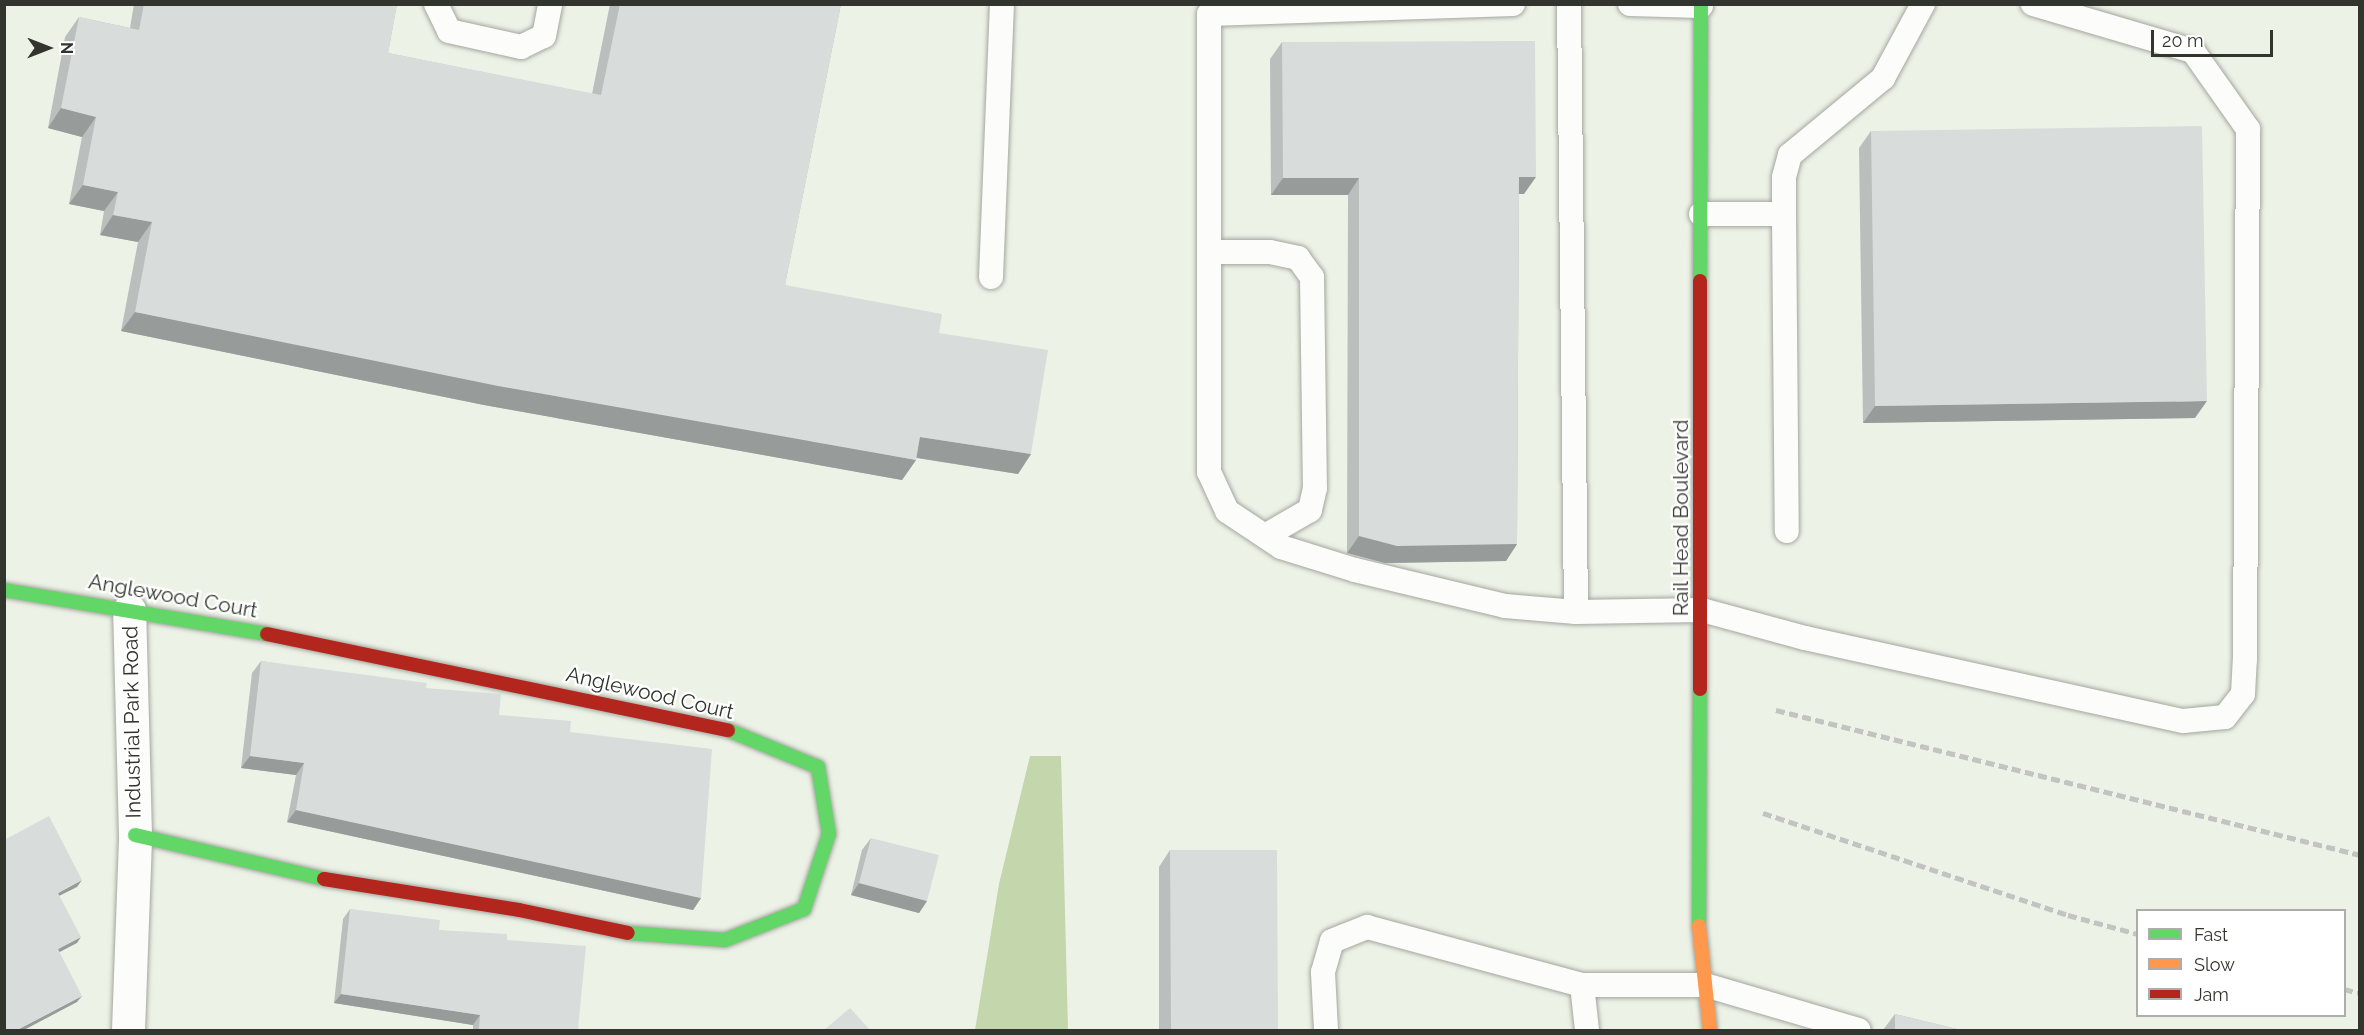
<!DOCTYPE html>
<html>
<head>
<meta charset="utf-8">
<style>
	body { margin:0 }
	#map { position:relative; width:2364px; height:1035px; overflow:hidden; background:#edf2e7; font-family:Raleway,sans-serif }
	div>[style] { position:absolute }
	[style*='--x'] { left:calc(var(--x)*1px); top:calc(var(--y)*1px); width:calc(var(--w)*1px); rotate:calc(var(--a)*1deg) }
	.water>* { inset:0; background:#c3d6ac }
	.roads { filter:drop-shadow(0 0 2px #a3a79e) drop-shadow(0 0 2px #a3a79e) }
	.lane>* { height:24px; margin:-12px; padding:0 12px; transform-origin:12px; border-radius:12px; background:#fcfdfb }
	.street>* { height:33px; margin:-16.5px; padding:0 16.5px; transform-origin:16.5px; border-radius:16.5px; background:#fcfdfb }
	.fast>* { height:14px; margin:-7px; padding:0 7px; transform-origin:7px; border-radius:7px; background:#63d668 }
	.slow>* { height:14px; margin:-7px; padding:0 7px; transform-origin:7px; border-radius:7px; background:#ff974d }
	.jam>* { height:14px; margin:-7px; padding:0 7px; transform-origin:7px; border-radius:7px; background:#b3261e }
	.rail>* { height:4.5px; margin-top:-2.25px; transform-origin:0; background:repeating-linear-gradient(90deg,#c2c4c1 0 9px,transparent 0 13.5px) }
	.wall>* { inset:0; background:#babebc }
	.shaded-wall>* { inset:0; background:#979b99 }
	.building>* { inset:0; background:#d8dddb }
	span { translate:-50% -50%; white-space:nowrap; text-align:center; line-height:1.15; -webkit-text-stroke:4.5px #fff; paint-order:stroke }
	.street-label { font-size:21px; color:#31352e }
	.frame { position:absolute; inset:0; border:6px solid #31352e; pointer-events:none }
	.legend { position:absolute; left:2136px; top:909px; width:210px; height:108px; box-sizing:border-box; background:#fff; border:2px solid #adaeab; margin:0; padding:8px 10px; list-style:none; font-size:18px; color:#31352e }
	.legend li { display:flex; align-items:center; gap:12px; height:30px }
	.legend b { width:30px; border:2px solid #adaeab }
	.north { position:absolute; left:18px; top:18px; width:60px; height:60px; -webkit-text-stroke:4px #fff; paint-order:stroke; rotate:90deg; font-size:16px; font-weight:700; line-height:24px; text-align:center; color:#31352e }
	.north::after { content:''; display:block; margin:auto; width:21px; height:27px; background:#31352e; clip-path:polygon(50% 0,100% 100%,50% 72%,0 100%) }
	.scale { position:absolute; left:2151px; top:30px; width:122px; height:27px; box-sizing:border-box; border:3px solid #31352e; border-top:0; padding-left:8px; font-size:18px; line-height:21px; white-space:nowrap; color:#31352e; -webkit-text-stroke:4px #fff; paint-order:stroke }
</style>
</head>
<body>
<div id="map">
	<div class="water">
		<i style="clip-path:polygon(1030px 756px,1061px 756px,1068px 1030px,975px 1030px,999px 884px)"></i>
	</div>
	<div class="roads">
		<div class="lane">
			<i style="--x:436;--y:4;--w:30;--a:64"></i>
			<i style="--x:449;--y:31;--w:74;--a:12.5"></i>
			<i style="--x:521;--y:47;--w:25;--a:-26"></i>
			<i style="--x:544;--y:36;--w:33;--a:-79"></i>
			<i style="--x:1513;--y:4;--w:304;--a:178.1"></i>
			<i style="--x:1209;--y:14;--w:458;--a:90"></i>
			<i style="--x:1209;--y:472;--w:43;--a:65.2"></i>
			<i style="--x:1227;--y:511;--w:65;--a:33.7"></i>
			<i style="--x:1281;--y:547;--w:77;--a:17.3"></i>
			<i style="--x:1355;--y:570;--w:154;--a:13.5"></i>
			<i style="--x:1505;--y:606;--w:71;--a:4.8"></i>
			<i style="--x:1569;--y:4;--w:608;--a:89.34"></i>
			<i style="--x:1576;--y:612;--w:126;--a:-0.9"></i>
			<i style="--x:1702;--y:610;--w:107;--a:15.2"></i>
			<i style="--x:1805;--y:638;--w:387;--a:12.4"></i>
			<i style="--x:2183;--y:721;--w:42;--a:-5.4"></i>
			<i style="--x:2225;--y:717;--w:29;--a:-52"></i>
			<i style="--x:2243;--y:694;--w:34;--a:-87"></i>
			<i style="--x:2245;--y:660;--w:531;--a:-89.68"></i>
			<i style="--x:2248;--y:129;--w:95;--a:-125.2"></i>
			<i style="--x:2193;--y:51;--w:167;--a:-163.6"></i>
			<i style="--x:1630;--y:4;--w:71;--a:1.6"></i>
			<i style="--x:1701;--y:214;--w:83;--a:0"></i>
			<i style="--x:1784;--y:214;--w:317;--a:89.5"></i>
			<i style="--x:1784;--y:214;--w:37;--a:-90"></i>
			<i style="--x:1784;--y:177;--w:23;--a:-75"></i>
			<i style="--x:1790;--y:155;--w:121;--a:-39.6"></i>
			<i style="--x:1883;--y:78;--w:84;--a:-61.6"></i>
			<i style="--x:1209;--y:252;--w:61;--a:0"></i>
			<i style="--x:1270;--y:252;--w:29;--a:12"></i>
			<i style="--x:1298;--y:258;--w:24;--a:54"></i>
			<i style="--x:1312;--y:277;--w:211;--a:89.2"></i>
			<i style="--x:1315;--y:488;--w:23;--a:103"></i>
			<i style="--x:1310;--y:510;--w:52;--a:150"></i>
			<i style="--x:991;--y:277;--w:273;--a:-87.7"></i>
			<i style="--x:1326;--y:1030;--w:58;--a:-93"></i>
			<i style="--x:1323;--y:972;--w:32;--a:-74"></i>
			<i style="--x:1332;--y:941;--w:38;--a:-22"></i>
			<i style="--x:1367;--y:927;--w:223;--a:15.1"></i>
			<i style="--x:1587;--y:1030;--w:45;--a:-96.3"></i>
			<i style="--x:1582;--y:985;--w:123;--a:0"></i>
			<i style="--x:1705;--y:985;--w:160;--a:16.3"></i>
		</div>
		<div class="street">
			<i style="--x:128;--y:1030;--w:195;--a:-87.9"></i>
			<i style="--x:135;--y:835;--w:225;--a:-91.5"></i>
		</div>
		<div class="fast">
			<i style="--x:1700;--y:281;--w:277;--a:-89.8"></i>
			<i style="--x:4;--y:590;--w:267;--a:9.5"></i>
			<i style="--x:135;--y:835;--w:194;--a:13.1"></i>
			<i style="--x:1699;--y:926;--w:237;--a:-89.8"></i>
			<i style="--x:628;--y:933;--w:97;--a:4.1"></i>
			<i style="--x:725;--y:940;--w:85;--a:-21.4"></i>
			<i style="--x:804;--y:909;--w:79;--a:-71.6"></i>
			<i style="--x:829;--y:834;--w:68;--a:-99.3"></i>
			<i style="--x:818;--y:767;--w:97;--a:-157.7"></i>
		</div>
		<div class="slow">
			<i style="--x:1699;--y:926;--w:105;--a:84"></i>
		</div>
		<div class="jam">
			<i style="--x:267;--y:634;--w:471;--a:11.8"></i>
			<i style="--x:1700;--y:689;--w:408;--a:-90"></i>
			<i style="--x:324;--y:879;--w:197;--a:9"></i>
			<i style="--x:519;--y:910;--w:111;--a:11.9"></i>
		</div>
	</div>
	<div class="rail">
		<i style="--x:1776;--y:710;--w:602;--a:13.94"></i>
		<i style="--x:1763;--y:813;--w:322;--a:18.5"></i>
		<i style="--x:2068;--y:915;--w:73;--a:15.2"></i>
		<i style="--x:2344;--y:989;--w:16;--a:14"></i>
	</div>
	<div class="wall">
		<i style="clip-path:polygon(134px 4px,397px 4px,388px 53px,592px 94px,610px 4px,841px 4px,785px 285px,939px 333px,1031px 454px,1018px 474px,916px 458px,916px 460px,902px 480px,484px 405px,121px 331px,138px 242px,100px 235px,104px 211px,69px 204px,82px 137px,48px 128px,65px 37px,79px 17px,130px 28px)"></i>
		<i style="clip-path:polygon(1282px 42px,1524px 194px,1519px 194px,1517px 544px,1506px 561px,1385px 563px,1347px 553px,1348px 195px,1271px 195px,1270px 59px)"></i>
		<i style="clip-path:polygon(1871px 131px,2195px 418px,1863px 423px,1859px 148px)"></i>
		<i style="clip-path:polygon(261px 661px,426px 688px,499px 715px,570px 732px,701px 898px,693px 910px,287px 822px,296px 775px,241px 768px,252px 673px)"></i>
		<i style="clip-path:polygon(871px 838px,927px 901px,919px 913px,851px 895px,862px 850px)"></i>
		<i style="clip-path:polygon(1170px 850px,1278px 1030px,1159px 1030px,1159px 867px)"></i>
		<i style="clip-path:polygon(350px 909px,439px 930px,507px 940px,578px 1030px,473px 1030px,473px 1025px,334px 1003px,343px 919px)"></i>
		<i style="clip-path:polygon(1895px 1014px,1961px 1030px,1883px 1030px)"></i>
	</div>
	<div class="shaded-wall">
		<i style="clip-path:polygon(61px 108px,96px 117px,82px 137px,48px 128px)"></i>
		<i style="clip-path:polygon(1519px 177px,1536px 177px,1524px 194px,1507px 194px)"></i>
		<i style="clip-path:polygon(1283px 178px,1359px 178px,1348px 195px,1271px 195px)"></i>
		<i style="clip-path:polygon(83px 185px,118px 192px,104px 211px,69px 204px)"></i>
		<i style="clip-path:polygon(113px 215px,152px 222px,138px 242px,100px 235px)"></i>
		<i style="clip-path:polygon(135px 312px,916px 460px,902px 480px,484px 405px,121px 331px)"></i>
		<i style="clip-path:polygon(2207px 401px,2195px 418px,1863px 423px,1875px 406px)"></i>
		<i style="clip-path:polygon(920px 437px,1031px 454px,1018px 474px,906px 456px)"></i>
		<i style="clip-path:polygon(1359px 536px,1517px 544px,1506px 561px,1385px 563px,1347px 553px)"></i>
		<i style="clip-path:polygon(250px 756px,304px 763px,296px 775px,241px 768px)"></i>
		<i style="clip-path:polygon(296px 810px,701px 898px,693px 910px,287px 822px)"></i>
		<i style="clip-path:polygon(82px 880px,77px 887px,53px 899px,58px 893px)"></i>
		<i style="clip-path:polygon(859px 883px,927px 901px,919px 913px,851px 895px)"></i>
		<i style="clip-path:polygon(81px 937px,77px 943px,54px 955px,58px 949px)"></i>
		<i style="clip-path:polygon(341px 994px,480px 1015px,473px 1025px,334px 1003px)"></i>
		<i style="clip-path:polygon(82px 996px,77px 1002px,24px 1030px,17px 1030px)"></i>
	</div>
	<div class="building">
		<i style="clip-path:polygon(144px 4px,397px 4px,388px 53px,601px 95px,620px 4px,841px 4px,785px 285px,942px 314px,939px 333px,1048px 350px,1031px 454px,920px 437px,916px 460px,498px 386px,135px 312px,152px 222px,113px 215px,118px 192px,83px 185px,96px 117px,61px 108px,79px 17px,139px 30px)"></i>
		<i style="clip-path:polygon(1535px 41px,1536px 177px,1519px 177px,1517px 544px,1397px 546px,1359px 536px,1359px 178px,1283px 178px,1282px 42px)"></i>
		<i style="clip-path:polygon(2202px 126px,2207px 401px,1875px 406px,1871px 131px)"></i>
		<i style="clip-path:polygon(261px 661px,427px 683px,426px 688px,501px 694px,499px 715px,571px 721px,570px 732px,712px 749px,701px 898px,296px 810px,304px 763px,250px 756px)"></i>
		<i style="clip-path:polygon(49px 816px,82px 880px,58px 893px,81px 937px,58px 949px,82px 996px,17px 1030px,4px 1030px,4px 840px)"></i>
		<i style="clip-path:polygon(871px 838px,939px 855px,927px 901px,859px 883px)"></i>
		<i style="clip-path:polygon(1170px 850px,1277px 850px,1278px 1030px,1171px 1030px)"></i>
		<i style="clip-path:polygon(350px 909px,440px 920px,439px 930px,507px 934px,507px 940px,586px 946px,578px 1030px,494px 1030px,479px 1029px,480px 1015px,341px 994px)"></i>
		<i style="clip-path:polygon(850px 1008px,870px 1030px,824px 1030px)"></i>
		<i style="clip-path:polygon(1895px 1014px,1961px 1030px,1895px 1030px)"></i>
	</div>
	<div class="street-label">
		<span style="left:1681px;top:518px;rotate:-90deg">Rail Head Boulevard</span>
		<span style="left:173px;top:596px;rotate:10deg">Anglewood Court</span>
		<span style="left:650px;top:693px;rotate:13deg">Anglewood Court</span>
		<span style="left:132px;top:722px;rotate:-91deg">Industrial Park Road</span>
	</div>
	<div class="frame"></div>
	<ul class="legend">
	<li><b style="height:8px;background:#63d668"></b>Fast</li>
	<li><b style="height:8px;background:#ff974d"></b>Slow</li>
	<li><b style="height:8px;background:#b3261e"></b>Jam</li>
	</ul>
	<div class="north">N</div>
	<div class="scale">20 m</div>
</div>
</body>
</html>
